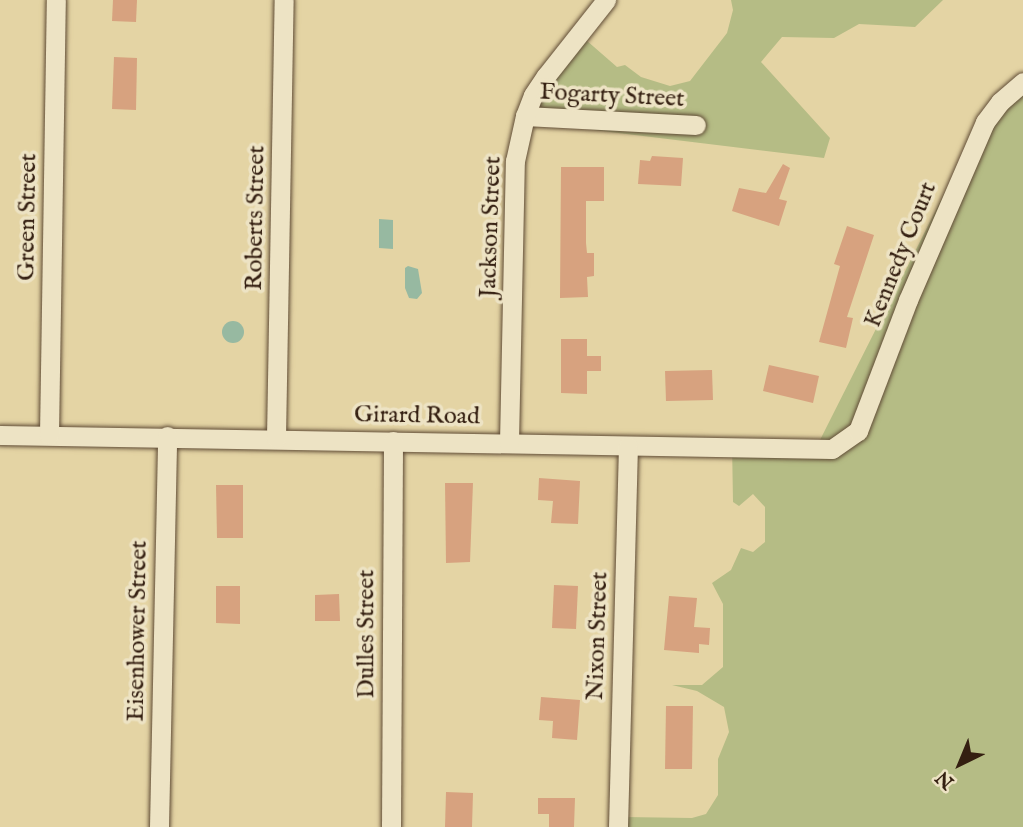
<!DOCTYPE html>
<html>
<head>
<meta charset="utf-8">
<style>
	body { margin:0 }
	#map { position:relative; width:1023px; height:827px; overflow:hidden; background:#e4d4a4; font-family:"IM FELL English",serif }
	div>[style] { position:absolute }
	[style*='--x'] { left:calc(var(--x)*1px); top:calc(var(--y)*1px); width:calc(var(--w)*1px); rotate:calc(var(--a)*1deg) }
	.green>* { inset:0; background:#b5bc85 }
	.water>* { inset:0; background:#97b9a1 }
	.round { border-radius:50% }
	.building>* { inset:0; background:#d7a27f }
	.roads { filter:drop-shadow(0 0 2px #604c36) drop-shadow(0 0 2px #604c36) }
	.minor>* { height:19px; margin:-9.5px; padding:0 9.5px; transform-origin:9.5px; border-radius:9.5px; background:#ede3c4 }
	span { translate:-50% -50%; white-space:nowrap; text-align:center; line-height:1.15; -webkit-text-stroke:7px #ede3c4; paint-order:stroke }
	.street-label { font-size:24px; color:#341f11 }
	.north { position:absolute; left:925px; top:729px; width:70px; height:70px; -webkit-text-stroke:5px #ede3c4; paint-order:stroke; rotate:223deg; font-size:19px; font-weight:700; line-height:28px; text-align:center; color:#341f11 }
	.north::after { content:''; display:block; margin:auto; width:24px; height:32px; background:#341f11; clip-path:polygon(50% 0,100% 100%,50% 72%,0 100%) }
</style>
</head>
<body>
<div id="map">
	<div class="green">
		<i style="clip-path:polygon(731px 0,943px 0,915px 27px,859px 24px,834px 38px,782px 37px,761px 62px,830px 138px,824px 158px,528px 122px,536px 91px,586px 40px,617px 67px,625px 65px,641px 77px,670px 86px,690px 81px,727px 33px,733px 10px)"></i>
		<i style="clip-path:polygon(1023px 93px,1023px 827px,623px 827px,624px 817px,692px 818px,706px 814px,718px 795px,718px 759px,729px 732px,724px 707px,697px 691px,672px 685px,702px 685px,723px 667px,723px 604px,712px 583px,731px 570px,741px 548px,753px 552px,765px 542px,765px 507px,753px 494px,739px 506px,733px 502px,732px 443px,820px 440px,948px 186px,975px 144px,1013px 100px)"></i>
	</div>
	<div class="water">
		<i style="clip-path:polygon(379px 219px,393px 220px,393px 249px,379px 248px)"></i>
		<i style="clip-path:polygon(408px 266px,418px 269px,422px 293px,417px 299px,409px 298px,405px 288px,405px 268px)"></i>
		<i class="round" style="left:222px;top:321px;width:22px;height:22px"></i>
	</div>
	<div class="building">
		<i style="clip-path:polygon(113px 0,137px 0,136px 22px,112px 21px)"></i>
		<i style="clip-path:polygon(114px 57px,137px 58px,136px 110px,112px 109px)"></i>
		<i style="clip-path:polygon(652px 156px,683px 158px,681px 186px,638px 184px,640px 160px,650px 161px)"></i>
		<i style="clip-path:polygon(783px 164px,790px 168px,779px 199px,787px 201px,779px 226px,732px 211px,739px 188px,766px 193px)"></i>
		<i style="clip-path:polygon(561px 167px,604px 167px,604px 201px,586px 201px,586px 243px,587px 253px,594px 253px,594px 276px,587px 277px,588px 297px,560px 298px)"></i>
		<i style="clip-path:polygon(847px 226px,874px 235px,847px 317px,853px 318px,846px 348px,819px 342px,840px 266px,834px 264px)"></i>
		<i style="clip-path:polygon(561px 339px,587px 339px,587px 356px,601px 356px,601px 371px,587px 371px,587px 394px,561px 393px)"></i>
		<i style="clip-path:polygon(769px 365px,819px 376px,813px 403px,763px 391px)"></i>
		<i style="clip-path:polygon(712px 370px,713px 400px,666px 401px,665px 371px)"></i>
		<i style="clip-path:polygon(539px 478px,580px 481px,578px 524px,551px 523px,553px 501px,538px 500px)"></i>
		<i style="clip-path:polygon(445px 483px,473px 483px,470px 562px,446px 563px)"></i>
		<i style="clip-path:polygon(216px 485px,243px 485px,243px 538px,217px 538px)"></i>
		<i style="clip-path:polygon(554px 585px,578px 586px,576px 629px,552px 628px)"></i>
		<i style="clip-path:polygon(216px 586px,240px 586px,240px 624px,216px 623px)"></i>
		<i style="clip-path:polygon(339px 594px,340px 621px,315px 621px,315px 595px)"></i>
		<i style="clip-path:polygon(669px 596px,697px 598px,694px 627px,710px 628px,709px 645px,699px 644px,699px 653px,664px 650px)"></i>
		<i style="clip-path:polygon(541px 697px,580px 700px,577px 740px,552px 738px,553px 721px,539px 720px)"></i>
		<i style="clip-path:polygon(666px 706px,693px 706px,692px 769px,665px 769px)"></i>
		<i style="clip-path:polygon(446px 792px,473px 793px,472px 827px,445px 827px)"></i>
		<i style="clip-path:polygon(538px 798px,575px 798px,574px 827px,549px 827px,549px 814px,538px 814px)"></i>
	</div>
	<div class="roads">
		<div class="minor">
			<i style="--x:525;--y:116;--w:171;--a:3"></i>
			<i style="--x:0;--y:435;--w:832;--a:0.96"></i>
			<i style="--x:832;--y:449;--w:32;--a:-35"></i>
			<i style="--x:858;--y:431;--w:140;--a:-69.1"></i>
			<i style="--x:908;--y:300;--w:194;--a:-66.6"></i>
			<i style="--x:985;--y:122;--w:25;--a:-53"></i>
			<i style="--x:1000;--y:102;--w:30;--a:-41"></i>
			<i style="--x:49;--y:435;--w:435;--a:-89.1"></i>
			<i style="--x:276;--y:438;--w:438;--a:-89"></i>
			<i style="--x:509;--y:442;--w:281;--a:-88.8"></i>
			<i style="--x:515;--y:161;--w:46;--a:-77.5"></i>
			<i style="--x:525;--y:116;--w:22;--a:-69"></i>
			<i style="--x:533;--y:95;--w:23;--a:-56"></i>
			<i style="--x:546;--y:76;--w:97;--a:-51.7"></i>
			<i style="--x:159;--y:827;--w:391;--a:-88.8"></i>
			<i style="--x:391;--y:827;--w:386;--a:-89.7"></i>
			<i style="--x:618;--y:827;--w:381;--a:-88.5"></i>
		</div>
	</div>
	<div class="street-label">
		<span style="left:612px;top:96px;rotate:3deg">Fogarty Street</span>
		<span style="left:28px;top:217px;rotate:-89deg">Green Street</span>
		<span style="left:256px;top:218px;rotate:-89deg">Roberts Street</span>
		<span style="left:491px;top:227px;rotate:-88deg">Jackson Street</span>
		<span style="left:901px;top:255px;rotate:-68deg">Kennedy Court</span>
		<span style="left:417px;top:416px;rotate:1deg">Girard Road</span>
		<span style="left:138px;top:631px;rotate:-89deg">Eisenhower Street</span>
		<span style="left:367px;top:634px;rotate:-90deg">Dulles Street</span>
		<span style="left:598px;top:636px;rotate:-88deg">Nixon Street</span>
	</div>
	<div class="north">N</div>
</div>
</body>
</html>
